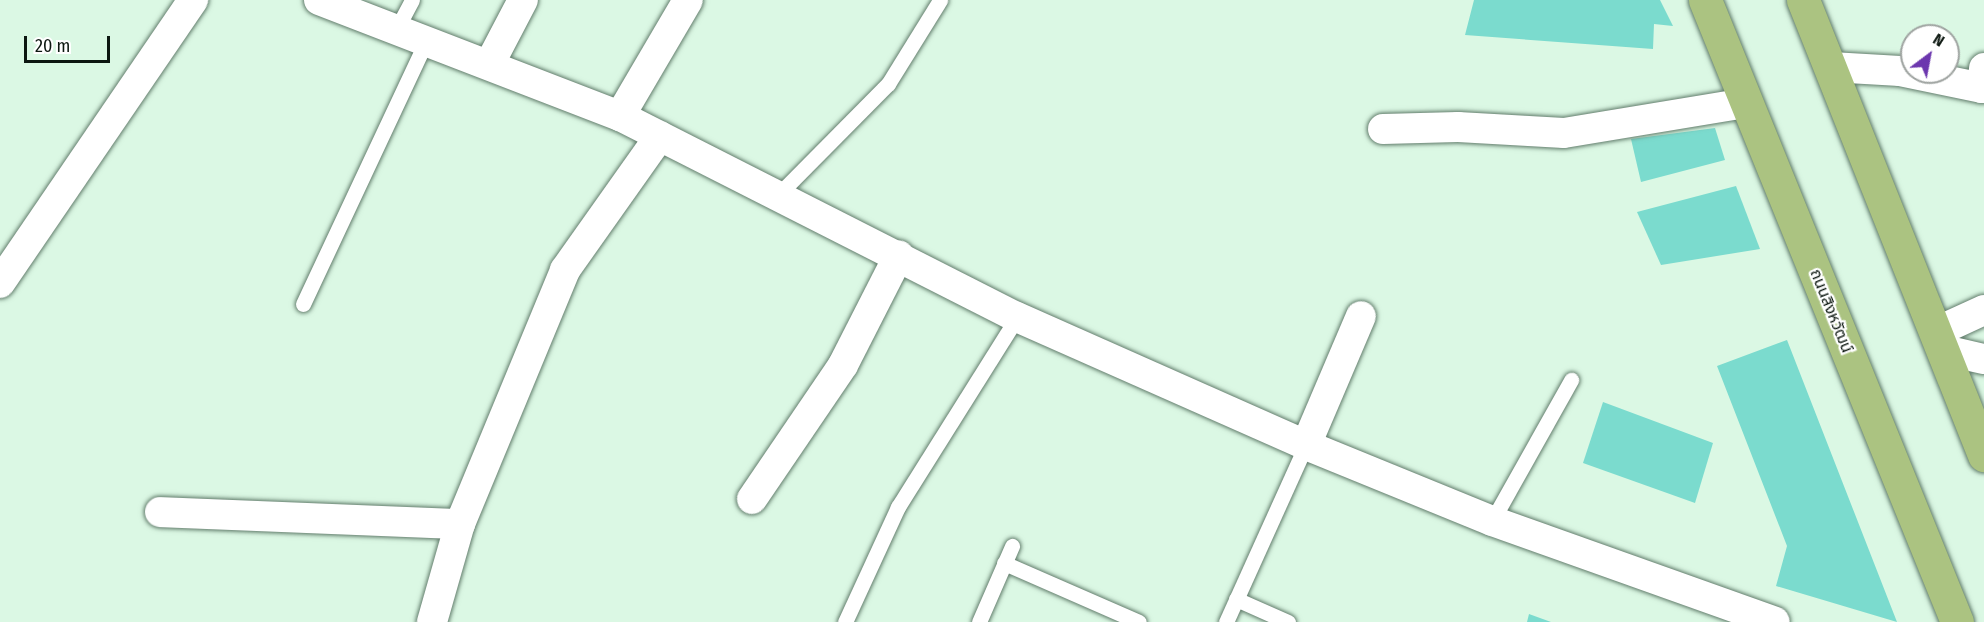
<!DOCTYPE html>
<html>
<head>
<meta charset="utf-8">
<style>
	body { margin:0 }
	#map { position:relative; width:1984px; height:622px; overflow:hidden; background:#dbf8e4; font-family:"Fira Sans Condensed","Noto Sans Thai",sans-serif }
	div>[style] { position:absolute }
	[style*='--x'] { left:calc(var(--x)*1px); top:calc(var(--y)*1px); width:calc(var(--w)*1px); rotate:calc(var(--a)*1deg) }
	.building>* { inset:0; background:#7bdbce }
	.roads { filter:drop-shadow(0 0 2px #627d6c) drop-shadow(0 0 2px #627d6c) }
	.lane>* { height:15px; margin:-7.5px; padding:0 7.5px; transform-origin:7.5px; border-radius:7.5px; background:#fff }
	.street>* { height:30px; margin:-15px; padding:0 15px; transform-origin:15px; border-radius:15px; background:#fff }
	.primary>* { height:33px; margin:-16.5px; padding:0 16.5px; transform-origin:16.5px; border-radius:16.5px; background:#abc381 }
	span { translate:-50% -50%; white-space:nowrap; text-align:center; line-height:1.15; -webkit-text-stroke:4.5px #fff; paint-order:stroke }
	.street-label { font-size:16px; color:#0d1811 }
	.north { position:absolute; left:1900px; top:24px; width:60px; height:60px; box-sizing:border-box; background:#fff; border:2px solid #9ea3a0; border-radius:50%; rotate:32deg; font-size:16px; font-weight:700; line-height:24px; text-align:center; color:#0d1811 }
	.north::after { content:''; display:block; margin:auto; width:21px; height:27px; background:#6c37ae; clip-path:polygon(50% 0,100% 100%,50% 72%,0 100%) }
	.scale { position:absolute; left:24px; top:36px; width:86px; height:27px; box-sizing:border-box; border:3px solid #0d1811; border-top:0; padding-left:8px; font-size:18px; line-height:21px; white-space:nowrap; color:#0d1811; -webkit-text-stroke:4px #fff; paint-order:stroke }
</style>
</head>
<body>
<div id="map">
	<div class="building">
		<i style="clip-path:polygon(1474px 0,1660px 0,1673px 26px,1654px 24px,1653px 49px,1465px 35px)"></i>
		<i style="clip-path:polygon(1715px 128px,1725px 160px,1641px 182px,1631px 139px)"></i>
		<i style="clip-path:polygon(1736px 186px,1760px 249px,1661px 265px,1637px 212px)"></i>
		<i style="clip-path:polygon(1787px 340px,1897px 622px,1776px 586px,1787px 546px,1717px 366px)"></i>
		<i style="clip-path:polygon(1603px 402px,1713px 443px,1695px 503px,1583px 463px)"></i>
		<i style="clip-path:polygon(1529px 614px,1551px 622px,1527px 622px)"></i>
	</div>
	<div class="roads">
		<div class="lane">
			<i style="--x:396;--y:30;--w:34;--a:-62"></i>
			<i style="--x:778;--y:195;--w:156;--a:-45.3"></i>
			<i style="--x:888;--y:84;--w:99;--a:-58.2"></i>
			<i style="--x:303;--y:304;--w:290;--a:-64.9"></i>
			<i style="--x:1492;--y:521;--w:162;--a:-60.7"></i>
			<i style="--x:1004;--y:563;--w:147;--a:23.6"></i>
			<i style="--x:1236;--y:599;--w:57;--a:23.9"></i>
			<i style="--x:845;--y:622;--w:127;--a:-65.3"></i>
			<i style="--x:898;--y:507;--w:224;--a:-57.9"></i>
			<i style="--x:979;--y:622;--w:83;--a:-66.5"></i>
			<i style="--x:1226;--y:622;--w:194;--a:-65.7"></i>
		</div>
		<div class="street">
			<i style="--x:319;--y:0;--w:323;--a:21.1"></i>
			<i style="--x:620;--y:116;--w:445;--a:26.9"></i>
			<i style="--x:1017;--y:317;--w:316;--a:23.9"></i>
			<i style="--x:1306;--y:445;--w:201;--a:22.2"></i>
			<i style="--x:1492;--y:521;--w:300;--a:19.6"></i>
			<i style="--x:490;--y:63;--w:71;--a:-62.4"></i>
			<i style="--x:1831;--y:67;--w:69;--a:3.3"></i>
			<i style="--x:1900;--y:71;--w:84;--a:11.7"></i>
			<i style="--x:1982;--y:88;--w:20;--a:-84"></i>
			<i style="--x:620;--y:116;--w:134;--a:-59.6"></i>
			<i style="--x:1383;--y:129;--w:75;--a:-1.5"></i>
			<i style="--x:1458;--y:127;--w:106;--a:3.2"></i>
			<i style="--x:1564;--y:133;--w:184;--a:-9.4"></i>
			<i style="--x:0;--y:283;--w:343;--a:-55.7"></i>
			<i style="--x:1936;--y:332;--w:53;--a:-24.6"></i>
			<i style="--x:1944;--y:350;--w:41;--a:12.7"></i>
			<i style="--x:1306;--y:445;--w:140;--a:-66.9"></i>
			<i style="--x:752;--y:499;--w:162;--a:-55.8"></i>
			<i style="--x:843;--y:365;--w:123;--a:-63"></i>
			<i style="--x:160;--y:512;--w:300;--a:2.3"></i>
			<i style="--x:432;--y:622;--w:102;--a:-74.1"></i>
			<i style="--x:460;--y:524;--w:275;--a:-67.5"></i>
			<i style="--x:565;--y:270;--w:164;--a:-54.7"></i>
		</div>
		<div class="primary">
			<i style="--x:1705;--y:0;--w:671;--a:67.94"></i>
			<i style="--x:1803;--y:0;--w:490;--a:68.3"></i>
		</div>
	</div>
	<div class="street-label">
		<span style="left:1831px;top:311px;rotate:68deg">ถนนสิงหวัฒน์</span>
	</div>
	<div class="north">N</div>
	<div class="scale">20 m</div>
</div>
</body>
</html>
